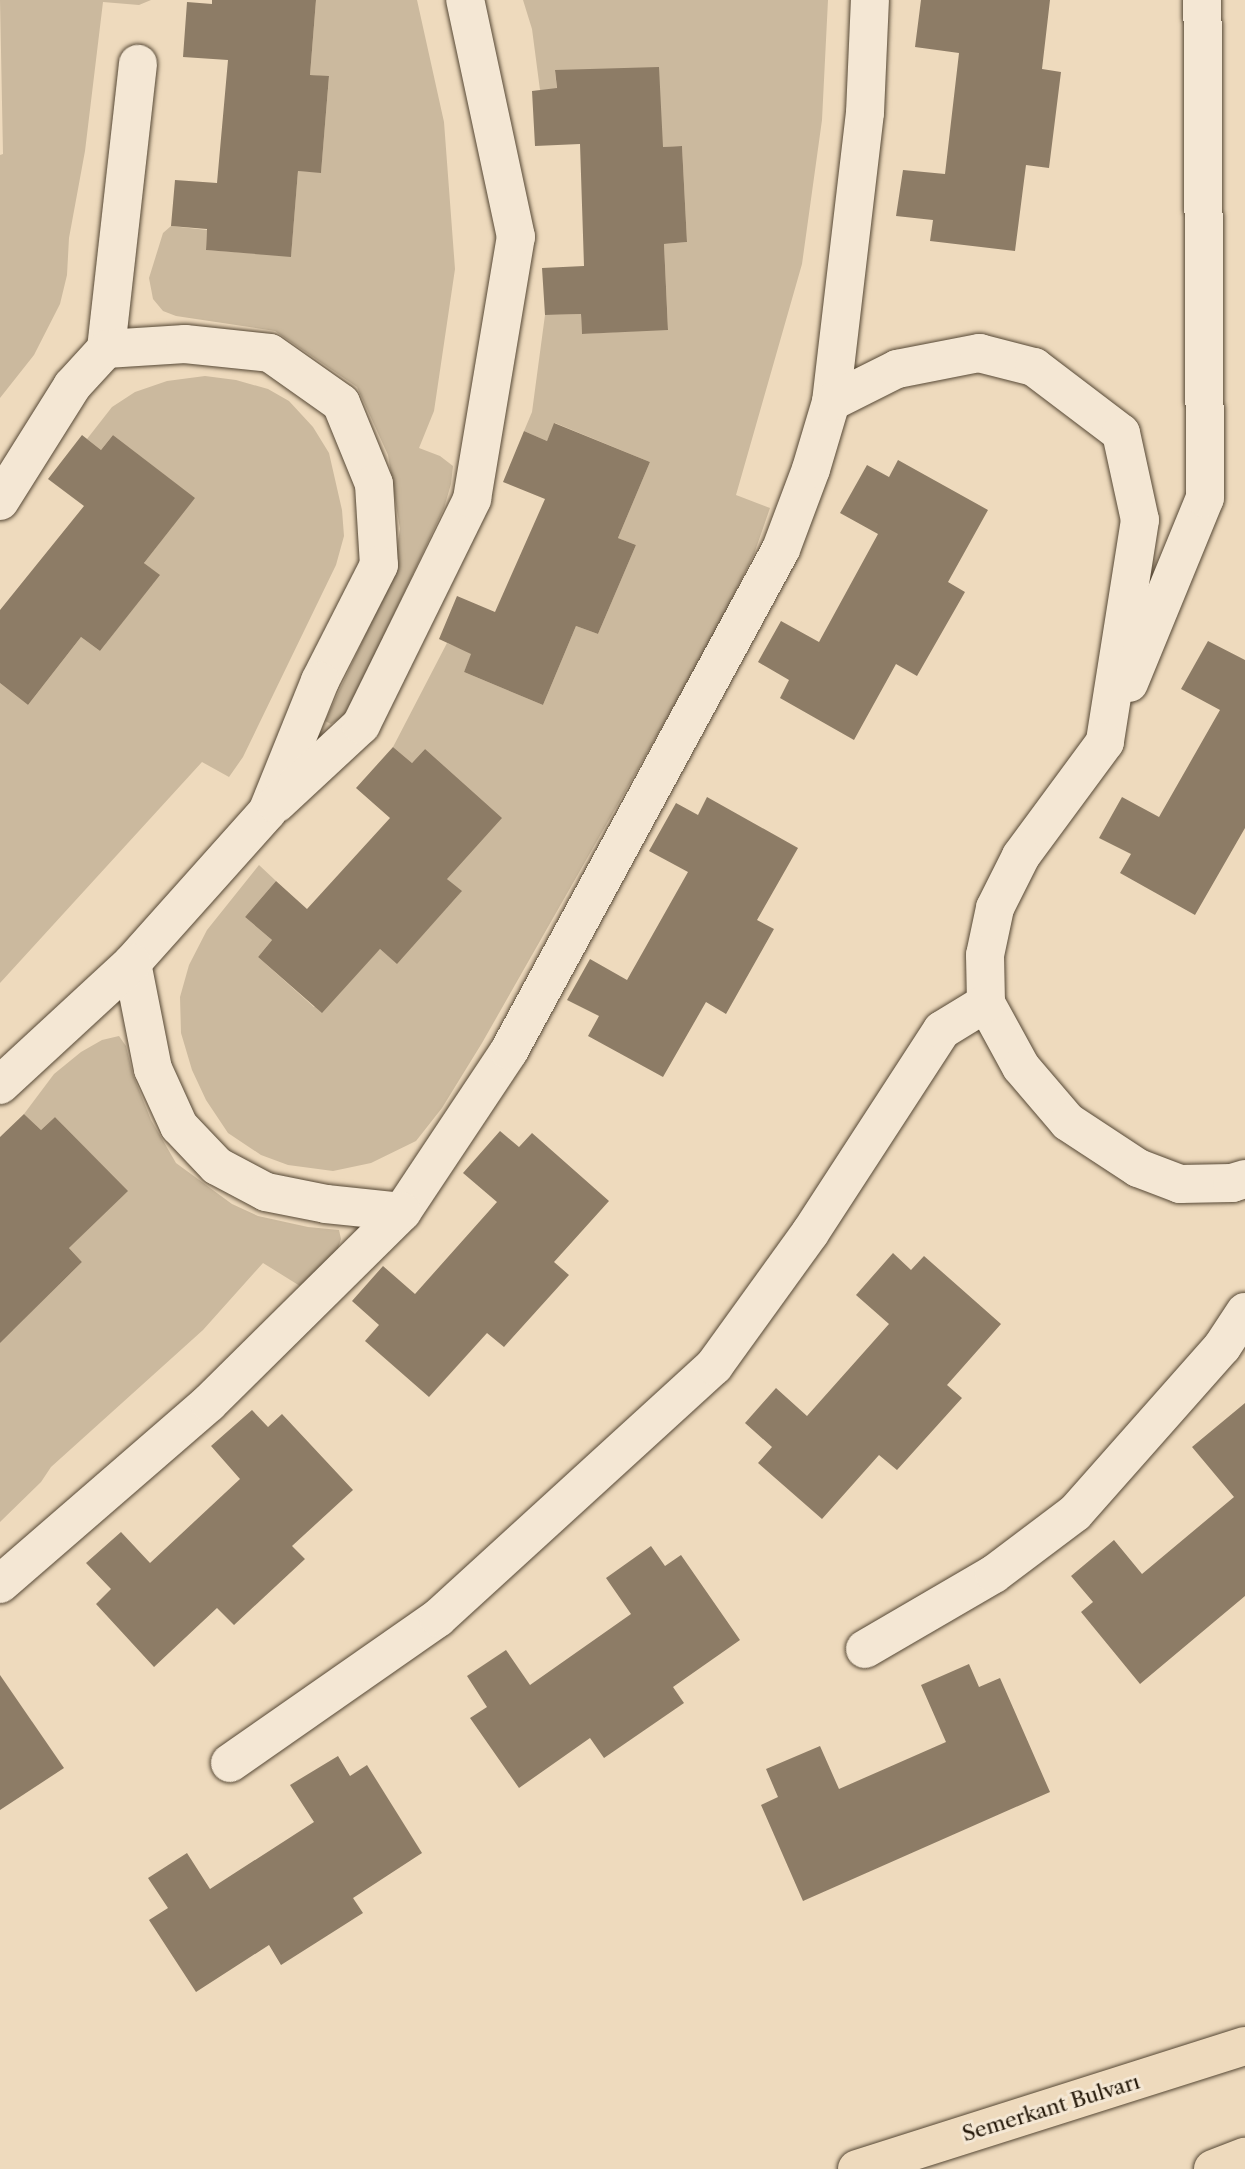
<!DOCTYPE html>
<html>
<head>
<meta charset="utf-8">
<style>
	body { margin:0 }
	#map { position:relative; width:1245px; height:2169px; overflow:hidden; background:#eedabd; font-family:"Libre Caslon Text",serif }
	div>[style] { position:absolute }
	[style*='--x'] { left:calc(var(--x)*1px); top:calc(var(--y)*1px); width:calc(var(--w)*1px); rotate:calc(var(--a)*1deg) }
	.green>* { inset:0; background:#cbb99e }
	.building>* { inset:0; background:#8d7c66 }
	.roads { filter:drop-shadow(0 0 2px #564835) drop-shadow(0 0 2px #564835) }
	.minor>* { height:38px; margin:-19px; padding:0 19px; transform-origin:19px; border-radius:19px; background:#f4e7d4 }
	.major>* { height:38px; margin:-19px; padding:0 19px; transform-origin:19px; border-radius:19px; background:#eedabd }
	span { translate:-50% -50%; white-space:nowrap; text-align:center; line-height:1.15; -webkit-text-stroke:6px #f4e7d4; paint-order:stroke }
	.street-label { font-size:21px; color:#231708 }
</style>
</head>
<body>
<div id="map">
	<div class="green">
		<i style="clip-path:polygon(0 0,151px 0,139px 5px,103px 2px,85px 151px,69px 238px,67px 275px,60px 304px,34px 355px,0 398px,0 155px,3px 154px)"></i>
		<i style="clip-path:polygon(316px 0,417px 0,444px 122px,455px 269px,434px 411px,419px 448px,440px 456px,453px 466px,451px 484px,444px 508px,361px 684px,343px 717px,331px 724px,325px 721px,378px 608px,394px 567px,400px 529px,388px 455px,357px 387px,275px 331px,176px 316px,163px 311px,153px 299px,149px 278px,163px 233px,171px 226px,207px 230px,206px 250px,291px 256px,298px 171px,321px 172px,329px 77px,310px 75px)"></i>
		<i style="clip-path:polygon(523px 0,828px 0,822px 120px,802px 264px,736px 495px,770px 508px,754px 554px,713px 637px,482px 1043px,442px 1108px,416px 1141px,371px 1163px,333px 1171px,288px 1165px,261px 1155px,228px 1133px,206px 1100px,192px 1070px,181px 1033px,180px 997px,189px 965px,207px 930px,259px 865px,276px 881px,245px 917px,272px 940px,258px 957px,314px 1007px,380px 949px,397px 963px,461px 892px,447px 879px,425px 749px,412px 763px,393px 747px,447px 643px,472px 653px,464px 672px,543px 705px,576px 626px,598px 634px,636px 545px,618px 538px,650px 462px,555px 423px,547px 441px,524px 431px,532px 412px,545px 315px,581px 314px,582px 334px,668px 329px,664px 244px,687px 242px,682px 146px,663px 147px,555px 71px,557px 90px,540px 90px,532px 29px)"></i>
		<i style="clip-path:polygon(205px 376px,236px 380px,268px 389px,289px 401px,313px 427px,329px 453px,342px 510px,344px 536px,336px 565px,243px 757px,229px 777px,202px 762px,0 983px,0 683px,28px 705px,81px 637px,100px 651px,159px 575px,144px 563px,194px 498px,113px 435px,101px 450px,87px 439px,112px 407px,135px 392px,167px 381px)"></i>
		<i style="clip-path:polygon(119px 1036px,126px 1046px,133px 1075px,151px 1120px,176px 1163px,232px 1204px,258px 1216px,308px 1227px,339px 1230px,341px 1239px,336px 1254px,307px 1284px,300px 1286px,263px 1263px,203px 1330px,51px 1467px,41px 1482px,0 1522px,0 1316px,13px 1330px,82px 1262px,69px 1248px,127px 1191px,55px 1117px,41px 1130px,24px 1114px,54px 1074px,81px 1052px,102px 1040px)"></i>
	</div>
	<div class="building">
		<i style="clip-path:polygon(212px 0,316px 0,310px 75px,329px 76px,321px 173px,298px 171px,291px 257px,206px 250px,207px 229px,171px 226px,175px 180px,217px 183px,228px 60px,183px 57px,187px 2px,212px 4px)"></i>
		<i style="clip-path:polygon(921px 0,1050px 0,1042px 69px,1061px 72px,1049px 168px,1026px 165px,1015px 251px,930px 241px,933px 220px,896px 216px,903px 170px,945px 174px,959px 53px,915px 47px)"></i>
		<i style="clip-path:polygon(659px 67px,663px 147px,682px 146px,687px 242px,664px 244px,668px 330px,582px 334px,581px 314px,545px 315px,542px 268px,584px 266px,580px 144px,535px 146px,532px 91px,557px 88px,555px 70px)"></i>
		<i style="clip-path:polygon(554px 423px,650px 462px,618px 538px,636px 545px,598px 634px,576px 626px,543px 705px,464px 672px,471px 654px,439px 639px,457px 596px,495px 612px,545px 499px,503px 482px,524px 431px,547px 441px)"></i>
		<i style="clip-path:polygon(82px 435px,101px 450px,113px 435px,195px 498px,144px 563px,160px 575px,100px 651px,81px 637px,28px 705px,0 683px,0 610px,84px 506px,48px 479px)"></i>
		<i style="clip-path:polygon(898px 460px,988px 510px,948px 582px,965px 592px,917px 676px,896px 664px,854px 740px,780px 698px,789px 680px,758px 662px,781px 621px,819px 642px,878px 534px,840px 513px,867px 465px,889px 477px)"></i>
		<i style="clip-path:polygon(1208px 641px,1245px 660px,1245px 828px,1195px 915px,1120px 873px,1131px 854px,1099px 838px,1122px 797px,1159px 817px,1220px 710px,1181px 689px)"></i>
		<i style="clip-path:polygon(393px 747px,412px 763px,425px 749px,502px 818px,447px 879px,462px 891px,397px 964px,380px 949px,322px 1013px,258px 957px,272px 940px,245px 917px,276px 881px,307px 909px,390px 818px,356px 788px)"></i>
		<i style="clip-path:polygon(707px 797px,798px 848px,757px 920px,774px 929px,726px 1014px,706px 1002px,663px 1077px,588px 1036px,599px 1016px,567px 1000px,590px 959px,627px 980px,688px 872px,649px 851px,676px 803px,698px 815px)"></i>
		<i style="clip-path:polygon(24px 1114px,41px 1130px,55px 1117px,128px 1191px,69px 1248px,82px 1262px,0 1343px,0 1137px)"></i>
		<i style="clip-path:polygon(500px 1131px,519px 1147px,532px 1133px,609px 1201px,554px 1262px,569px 1275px,504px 1347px,487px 1333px,429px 1397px,365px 1341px,379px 1325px,352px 1301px,383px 1266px,415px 1294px,497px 1202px,463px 1173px)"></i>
		<i style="clip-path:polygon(893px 1253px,911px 1270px,924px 1256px,1001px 1324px,947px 1385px,962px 1398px,897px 1470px,879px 1455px,822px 1519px,758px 1463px,772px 1447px,745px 1423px,776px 1388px,807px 1416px,889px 1324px,856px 1295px)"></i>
		<i style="clip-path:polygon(1245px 1403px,1245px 1596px,1140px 1684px,1081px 1612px,1093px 1602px,1071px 1576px,1114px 1540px,1142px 1574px,1234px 1497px,1192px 1447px)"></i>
		<i style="clip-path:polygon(252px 1410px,268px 1427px,282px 1414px,353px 1490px,292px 1546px,305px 1559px,234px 1625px,217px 1608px,154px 1667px,96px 1604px,111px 1589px,86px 1563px,121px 1532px,150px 1563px,240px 1479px,211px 1446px)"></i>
		<i style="clip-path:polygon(651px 1546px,665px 1566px,681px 1555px,740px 1640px,673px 1687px,684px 1703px,604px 1758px,590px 1738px,519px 1788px,470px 1718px,487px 1707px,467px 1676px,506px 1650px,530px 1685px,631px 1614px,606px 1578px)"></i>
		<i style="clip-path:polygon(969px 1664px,979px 1687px,1000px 1678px,1050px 1792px,803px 1901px,761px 1805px,778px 1797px,766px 1769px,820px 1746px,839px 1789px,946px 1742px,921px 1685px)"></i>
		<i style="clip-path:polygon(0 1675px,64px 1768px,0 1810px)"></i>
		<i style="clip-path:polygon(338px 1756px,350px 1776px,367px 1765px,422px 1853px,353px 1898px,363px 1913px,281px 1965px,269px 1945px,196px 1992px,149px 1920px,168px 1908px,148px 1878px,187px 1853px,210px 1889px,314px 1822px,290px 1785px)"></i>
	</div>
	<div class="roads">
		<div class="minor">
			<i style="--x:106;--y:349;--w:287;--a:-83.6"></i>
			<i style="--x:831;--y:402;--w:291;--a:-83.3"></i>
			<i style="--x:865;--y:113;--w:113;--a:-87.5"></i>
			<i style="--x:0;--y:501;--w:136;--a:-57.9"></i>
			<i style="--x:72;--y:386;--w:50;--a:-47.4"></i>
			<i style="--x:106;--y:349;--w:79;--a:-3.6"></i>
			<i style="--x:185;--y:344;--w:85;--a:6"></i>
			<i style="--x:270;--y:353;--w:87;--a:35.2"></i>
			<i style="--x:341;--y:403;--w:87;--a:67.8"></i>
			<i style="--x:374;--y:484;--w:81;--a:86.5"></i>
			<i style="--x:379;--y:565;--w:130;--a:117"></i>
			<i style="--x:320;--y:681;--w:141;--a:112"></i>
			<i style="--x:267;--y:812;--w:203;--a:131.8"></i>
			<i style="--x:132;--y:963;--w:108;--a:78.8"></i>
			<i style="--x:153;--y:1069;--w:63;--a:65.5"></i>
			<i style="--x:179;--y:1126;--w:55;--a:46.5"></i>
			<i style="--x:217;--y:1166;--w:55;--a:28"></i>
			<i style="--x:266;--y:1192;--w:61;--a:11.3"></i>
			<i style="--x:326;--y:1204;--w:76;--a:6"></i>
			<i style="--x:402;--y:1212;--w:193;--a:-56.4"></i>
			<i style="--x:509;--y:1051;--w:571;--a:-61.55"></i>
			<i style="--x:781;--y:549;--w:85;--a:-69.4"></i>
			<i style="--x:811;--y:469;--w:70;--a:-73.4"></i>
			<i style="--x:831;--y:402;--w:74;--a:-26.6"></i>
			<i style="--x:897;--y:369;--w:84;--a:-11"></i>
			<i style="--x:979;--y:353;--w:57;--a:14.3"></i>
			<i style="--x:1034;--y:367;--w:109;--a:37.2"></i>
			<i style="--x:1121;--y:433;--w:89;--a:77.7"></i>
			<i style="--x:1140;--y:520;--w:225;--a:99"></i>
			<i style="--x:1105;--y:742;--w:142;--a:126.4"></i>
			<i style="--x:1021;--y:856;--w:58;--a:116.6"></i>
			<i style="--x:995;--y:908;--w:48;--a:102"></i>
			<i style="--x:985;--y:955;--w:48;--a:88.8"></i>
			<i style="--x:986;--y:1003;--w:73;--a:61.3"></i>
			<i style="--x:1021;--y:1067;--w:72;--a:49.5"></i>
			<i style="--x:1068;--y:1122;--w:84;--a:33.3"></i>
			<i style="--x:1138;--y:1168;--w:45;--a:20.9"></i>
			<i style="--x:1180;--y:1184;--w:52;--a:-1.1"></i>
			<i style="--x:1232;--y:1183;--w:14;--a:-17"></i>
			<i style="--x:1129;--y:683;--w:200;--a:-67.7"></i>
			<i style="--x:1205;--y:498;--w:498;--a:-90.3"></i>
			<i style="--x:276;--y:804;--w:116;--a:-42.9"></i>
			<i style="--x:361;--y:725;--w:252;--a:-63.8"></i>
			<i style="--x:472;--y:499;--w:266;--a:-80.5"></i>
			<i style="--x:516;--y:237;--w:242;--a:-102.1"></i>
			<i style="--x:0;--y:1085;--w:180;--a:-42.7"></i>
			<i style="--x:0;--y:1584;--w:276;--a:-40.9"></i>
			<i style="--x:209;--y:1403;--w:272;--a:-44.7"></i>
			<i style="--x:865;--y:1649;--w:149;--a:-30.2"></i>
			<i style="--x:994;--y:1574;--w:101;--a:-37"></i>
			<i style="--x:1075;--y:1513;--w:222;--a:-48.5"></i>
			<i style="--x:1222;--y:1347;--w:42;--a:-56.7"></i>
			<i style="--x:230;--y:1763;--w:254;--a:-34.9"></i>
			<i style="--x:438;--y:1618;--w:374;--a:-42.4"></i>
			<i style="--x:714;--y:1366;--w:164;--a:-54.2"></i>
			<i style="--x:810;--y:1233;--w:242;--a:-57"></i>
			<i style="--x:942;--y:1030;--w:52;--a:-31.5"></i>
		</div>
		<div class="major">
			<i style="--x:857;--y:2169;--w:407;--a:-17.6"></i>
			<i style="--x:1213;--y:2169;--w:34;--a:-21"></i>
		</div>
	</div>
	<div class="street-label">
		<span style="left:1051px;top:2108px;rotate:-17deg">Semerkant Bulvarı</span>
	</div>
</div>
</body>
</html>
